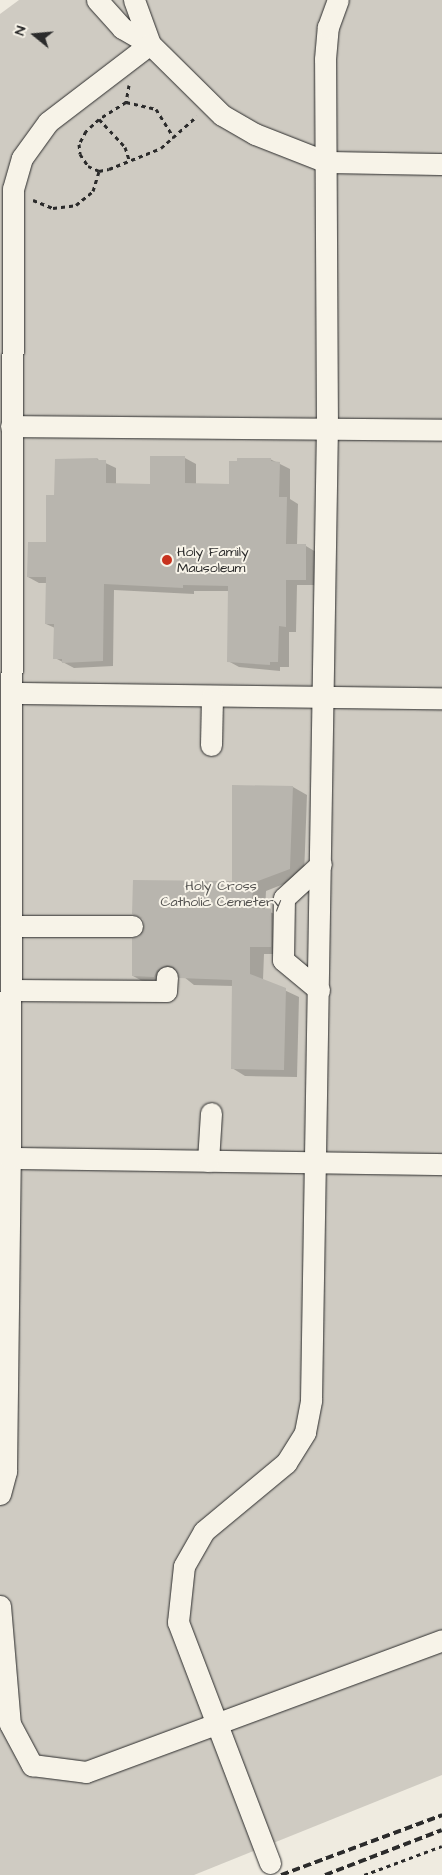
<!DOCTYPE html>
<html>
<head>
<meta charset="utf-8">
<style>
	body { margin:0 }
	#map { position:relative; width:442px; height:1875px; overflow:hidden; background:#efebe0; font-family:"Architects Daughter",sans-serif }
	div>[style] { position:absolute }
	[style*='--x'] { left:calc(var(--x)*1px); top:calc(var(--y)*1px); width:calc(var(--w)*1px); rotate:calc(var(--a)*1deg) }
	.green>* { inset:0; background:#cfcbc2 }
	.shadow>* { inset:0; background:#0003 }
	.building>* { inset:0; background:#b8b5ae }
	.path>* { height:3px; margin-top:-1.5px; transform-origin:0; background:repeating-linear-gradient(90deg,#2b2b2b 0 4px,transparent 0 8px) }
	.roads { filter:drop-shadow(0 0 1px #2b2b2b) drop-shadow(0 0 1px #2b2b2b) }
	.minor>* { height:21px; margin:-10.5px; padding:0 10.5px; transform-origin:10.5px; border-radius:10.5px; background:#f7f3e8 }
	.rail>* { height:4px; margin-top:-2px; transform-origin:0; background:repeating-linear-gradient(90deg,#2b2b2b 0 8px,transparent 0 12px) }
	.dots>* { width:14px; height:14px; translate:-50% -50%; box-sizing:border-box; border:2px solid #f7f3e8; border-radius:50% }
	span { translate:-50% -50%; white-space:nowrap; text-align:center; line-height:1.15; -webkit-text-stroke:4px #f7f3e8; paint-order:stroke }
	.poi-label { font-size:14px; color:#2b2b2b }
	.left { translate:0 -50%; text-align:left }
	.park-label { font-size:14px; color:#545351 }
	.north { position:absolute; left:10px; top:10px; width:50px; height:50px; -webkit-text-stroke:4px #f7f3e8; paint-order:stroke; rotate:287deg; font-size:14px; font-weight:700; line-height:20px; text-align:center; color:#2b2b2b }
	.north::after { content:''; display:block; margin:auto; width:18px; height:22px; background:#2b2b2b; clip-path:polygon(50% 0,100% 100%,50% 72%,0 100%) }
</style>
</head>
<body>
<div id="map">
	<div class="green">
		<i style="clip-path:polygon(19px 0,442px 0,442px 1775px,194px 1875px,0 1875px,0 14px)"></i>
	</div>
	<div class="shadow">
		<i style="clip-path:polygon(151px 457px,185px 458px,196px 464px,196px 485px,230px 485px,270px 459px,290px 469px,290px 499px,298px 504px,297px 545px,306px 546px,316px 552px,316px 585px,297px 585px,296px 632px,289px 632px,289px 667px,280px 667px,280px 671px,239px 667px,228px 661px,229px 591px,194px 591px,194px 594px,114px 590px,113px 666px,74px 668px,55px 658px,55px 628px,46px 624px,47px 583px,39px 583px,28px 577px,97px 459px,116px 468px,116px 485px,151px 485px)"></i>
		<i style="clip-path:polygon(233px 786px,293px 787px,307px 795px,304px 876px,266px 891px,265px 910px,284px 918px,284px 954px,264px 954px,263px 980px,299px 997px,297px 1077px,245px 1076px,232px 1068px,233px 986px,194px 985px,179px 973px,146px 983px,133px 976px,139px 938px,233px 883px)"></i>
	</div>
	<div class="building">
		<i style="clip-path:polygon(150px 456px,185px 456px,185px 483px,229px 484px,229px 461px,237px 461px,237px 458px,271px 458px,271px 461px,280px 462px,279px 497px,287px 497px,286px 544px,306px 544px,306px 580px,286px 580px,286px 627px,279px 626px,278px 662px,270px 662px,270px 665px,227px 662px,228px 586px,183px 585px,183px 588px,104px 584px,103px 661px,62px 663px,62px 659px,53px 659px,54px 624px,45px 624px,46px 577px,27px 577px,28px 542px,46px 542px,46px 495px,54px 495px,55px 459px,98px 458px,97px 460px,106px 460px,106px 483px,150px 484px)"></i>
		<i style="clip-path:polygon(232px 785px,293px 786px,290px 869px,253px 883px,252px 908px,271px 909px,271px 947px,250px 947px,250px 974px,286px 988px,284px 1070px,231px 1069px,232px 980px,179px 978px,174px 967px,167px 965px,157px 970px,154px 977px,132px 976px,132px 938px,139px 937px,144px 926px,143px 919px,132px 914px,133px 880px,232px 881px)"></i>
	</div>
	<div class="path">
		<i style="--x:129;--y:85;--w:17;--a:100"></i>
		<i style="--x:126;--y:102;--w:32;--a:148"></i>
		<i style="--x:99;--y:119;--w:18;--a:137"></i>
		<i style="--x:86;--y:131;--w:15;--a:118"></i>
		<i style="--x:79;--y:144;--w:10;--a:84"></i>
		<i style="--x:80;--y:154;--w:14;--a:56"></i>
		<i style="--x:88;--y:166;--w:12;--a:24"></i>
		<i style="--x:99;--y:171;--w:10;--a:-11"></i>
		<i style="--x:109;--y:169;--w:56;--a:-22"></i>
		<i style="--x:161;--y:148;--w:48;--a:-41.6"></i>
		<i style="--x:126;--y:102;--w:31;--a:13"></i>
		<i style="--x:156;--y:109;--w:34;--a:58"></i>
		<i style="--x:99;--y:119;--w:38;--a:47"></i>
		<i style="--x:125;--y:147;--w:13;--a:72"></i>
		<i style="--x:33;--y:200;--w:22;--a:22"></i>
		<i style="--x:53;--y:208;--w:23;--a:-7"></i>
		<i style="--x:76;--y:205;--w:22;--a:-39"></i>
		<i style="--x:93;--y:191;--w:21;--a:-73"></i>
		<i style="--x:364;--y:1875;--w:83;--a:-20.4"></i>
	</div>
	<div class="roads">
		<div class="minor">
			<i style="--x:97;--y:0;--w:38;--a:48"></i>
			<i style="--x:122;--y:28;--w:32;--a:30"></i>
			<i style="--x:134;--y:0;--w:47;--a:70"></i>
			<i style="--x:11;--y:426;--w:431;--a:0.5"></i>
			<i style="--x:12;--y:693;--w:430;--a:0.7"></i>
			<i style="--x:211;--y:745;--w:49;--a:-88.8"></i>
			<i style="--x:11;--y:926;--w:121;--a:0"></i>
			<i style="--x:11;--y:990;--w:155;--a:0.4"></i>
			<i style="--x:166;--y:991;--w:14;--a:-86"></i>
			<i style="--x:319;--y:990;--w:47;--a:-140.2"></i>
			<i style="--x:283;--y:960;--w:62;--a:-89.1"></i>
			<i style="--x:284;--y:898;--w:50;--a:-42.6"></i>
			<i style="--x:10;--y:1158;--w:432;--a:0.8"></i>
			<i style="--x:208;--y:1161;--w:48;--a:-86.4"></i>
			<i style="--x:0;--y:1494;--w:24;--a:-75"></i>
			<i style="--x:6;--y:1471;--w:313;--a:-89.3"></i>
			<i style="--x:10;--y:1158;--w:969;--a:-89.82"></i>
			<i style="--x:13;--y:189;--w:32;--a:-74"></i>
			<i style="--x:22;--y:158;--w:44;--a:-54.2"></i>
			<i style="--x:48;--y:122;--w:128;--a:-37.4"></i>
			<i style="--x:150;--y:44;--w:101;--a:44.6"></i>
			<i style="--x:222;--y:115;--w:38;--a:30"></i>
			<i style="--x:255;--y:134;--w:76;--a:21.5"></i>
			<i style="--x:326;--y:162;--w:116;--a:1"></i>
			<i style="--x:0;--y:1606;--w:118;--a:85.2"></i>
			<i style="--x:10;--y:1724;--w:47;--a:61.8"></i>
			<i style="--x:32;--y:1765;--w:54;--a:7.4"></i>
			<i style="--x:86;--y:1772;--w:380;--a:-20.3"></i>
			<i style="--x:270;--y:1863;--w:258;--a:-110.9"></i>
			<i style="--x:178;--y:1622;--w:56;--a:-83.9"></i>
			<i style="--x:184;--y:1566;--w:40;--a:-60.3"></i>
			<i style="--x:204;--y:1531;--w:107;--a:-39.7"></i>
			<i style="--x:286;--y:1463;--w:36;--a:-58"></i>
			<i style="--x:305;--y:1432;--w:33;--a:-79"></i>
			<i style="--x:311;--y:1400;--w:971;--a:-89.06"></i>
			<i style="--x:327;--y:429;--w:370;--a:-90.3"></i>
			<i style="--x:325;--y:59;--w:32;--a:-85"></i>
			<i style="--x:328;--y:27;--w:29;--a:-70"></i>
		</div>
	</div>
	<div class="rail">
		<i style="--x:281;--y:1875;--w:172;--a:-20.4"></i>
		<i style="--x:325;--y:1875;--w:125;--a:-21"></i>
	</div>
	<div class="dots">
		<i style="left:167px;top:560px;background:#c8321e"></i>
	</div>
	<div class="poi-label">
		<span class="left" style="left:177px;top:560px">Holy Family<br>Mausoleum</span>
	</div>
	<div class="park-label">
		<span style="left:221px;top:894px">Holy Cross<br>Catholic Cemetery</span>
	</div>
	<div class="north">N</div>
</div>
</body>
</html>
